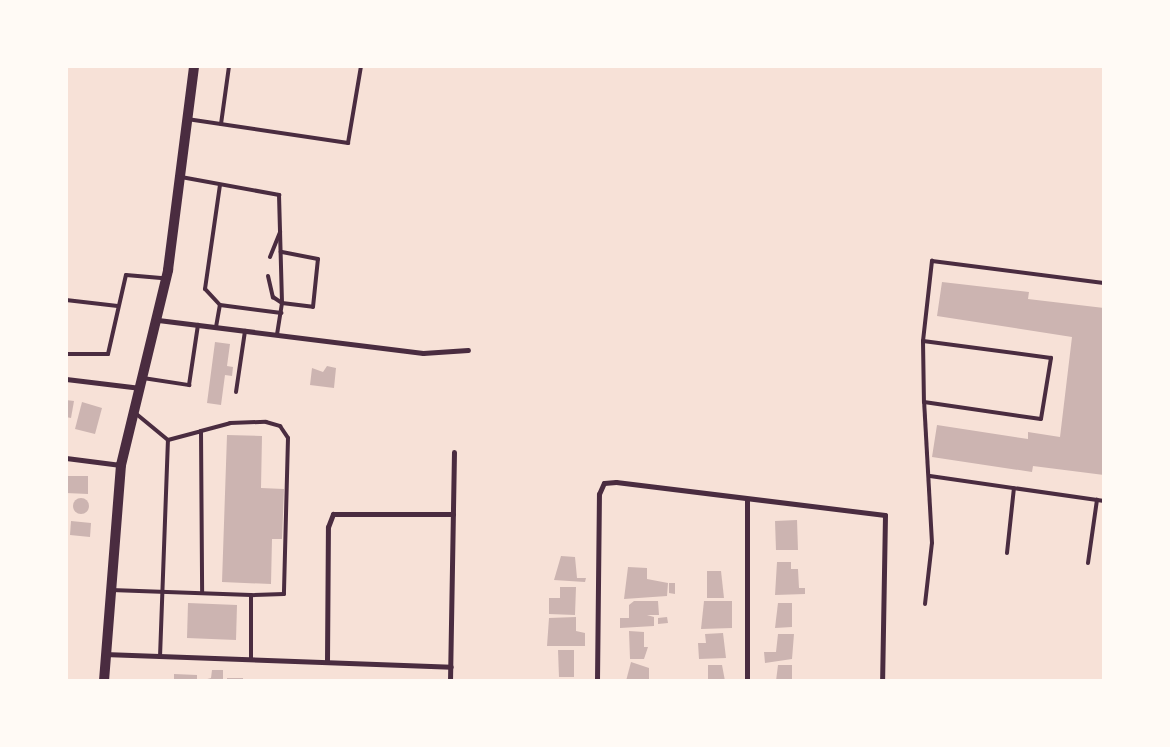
<!DOCTYPE html>
<html>
<head>
<meta charset="utf-8">
<style>
	body { margin:0 }
	#map { position:relative; width:1170px; height:747px; overflow:hidden; background:#f7e1d7; font-family:"Public Sans",sans-serif }
	div>[style] { position:absolute }
	[style*='--x'] { left:calc(var(--x)*1px); top:calc(var(--y)*1px); width:calc(var(--w)*1px); rotate:calc(var(--a)*1deg) }
	.building>* { inset:0; background:#ccb4b1 }
	.round { border-radius:50% }
	.service>* { height:4px; margin:-2px; padding:0 2px; transform-origin:2px; border-radius:2px; background:#4a2c40 }
	.minor>* { height:5px; margin:-2.5px; padding:0 2.5px; transform-origin:2.5px; border-radius:2.5px; background:#4a2c40 }
	.secondary>* { height:10px; margin:-5px; padding:0 5px; transform-origin:5px; border-radius:5px; background:#4a2c40 }
	span { translate:-50% -50%; white-space:nowrap; text-align:center; line-height:1.15; -webkit-text-stroke:5px #fffaf5; paint-order:stroke }
	.frame { position:absolute; inset:0; border:68px solid #fffaf5; pointer-events:none }
</style>
</head>
<body>
<div id="map">
	<div class="building">
		<i style="clip-path:polygon(942px 282px,1029px 292px,1028px 299px,1104px 308px,1104px 475px,1033px 466px,1032px 472px,932px 457px,937px 425px,1028px 439px,1028px 432px,1060px 437px,1072px 337px,937px 316px)"></i>
		<i style="clip-path:polygon(215px 342px,230px 344px,227px 366px,233px 367px,232px 376px,225px 375px,221px 405px,207px 403px)"></i>
		<i style="clip-path:polygon(327px 366px,336px 368px,334px 388px,310px 385px,312px 368px,323px 372px)"></i>
		<i style="clip-path:polygon(66px 400px,74px 401px,71px 418px,66px 417px)"></i>
		<i style="clip-path:polygon(82px 402px,102px 408px,95px 434px,75px 429px)"></i>
		<i style="clip-path:polygon(227px 435px,262px 436px,261px 488px,284px 489px,282px 539px,272px 539px,271px 584px,222px 582px)"></i>
		<i style="clip-path:polygon(66px 476px,88px 476px,88px 494px,66px 493px)"></i>
		<i class="round" style="left:73px;top:498px;width:16px;height:16px"></i>
		<i style="clip-path:polygon(797px 520px,798px 550px,776px 550px,775px 521px)"></i>
		<i style="clip-path:polygon(71px 521px,91px 523px,90px 537px,70px 535px)"></i>
		<i style="clip-path:polygon(561px 556px,575px 557px,577px 578px,586px 578px,585px 582px,554px 580px)"></i>
		<i style="clip-path:polygon(777px 562px,791px 562px,791px 569px,798px 569px,799px 588px,805px 588px,805px 594px,775px 595px)"></i>
		<i style="clip-path:polygon(628px 567px,647px 568px,647px 579px,668px 583px,667px 596px,624px 599px)"></i>
		<i style="clip-path:polygon(707px 571px,721px 571px,724px 598px,707px 598px)"></i>
		<i style="clip-path:polygon(669px 583px,675px 583px,675px 594px,669px 593px)"></i>
		<i style="clip-path:polygon(560px 587px,576px 587px,575px 615px,549px 614px,549px 598px,560px 598px)"></i>
		<i style="clip-path:polygon(634px 601px,658px 601px,659px 615px,647px 615px,654px 617px,654px 626px,620px 628px,620px 618px,629px 618px,629px 605px)"></i>
		<i style="clip-path:polygon(704px 601px,732px 601px,732px 628px,701px 629px)"></i>
		<i style="clip-path:polygon(188px 603px,237px 605px,236px 640px,187px 638px)"></i>
		<i style="clip-path:polygon(778px 603px,792px 603px,792px 627px,775px 628px)"></i>
		<i style="clip-path:polygon(576px 617px,576px 631px,585px 633px,585px 646px,547px 646px,549px 618px)"></i>
		<i style="clip-path:polygon(667px 617px,668px 623px,658px 624px,658px 618px)"></i>
		<i style="clip-path:polygon(629px 631px,644px 632px,644px 647px,648px 647px,644px 659px,630px 659px)"></i>
		<i style="clip-path:polygon(723px 633px,726px 658px,699px 659px,698px 643px,706px 643px,705px 634px)"></i>
		<i style="clip-path:polygon(778px 634px,794px 634px,792px 659px,765px 663px,764px 652px,776px 652px)"></i>
		<i style="clip-path:polygon(558px 650px,574px 650px,574px 677px,559px 677px)"></i>
		<i style="clip-path:polygon(631px 662px,649px 668px,649px 681px,626px 681px)"></i>
		<i style="clip-path:polygon(708px 665px,722px 665px,725px 681px,708px 681px)"></i>
		<i style="clip-path:polygon(778px 665px,792px 665px,792px 681px,776px 681px)"></i>
		<i style="clip-path:polygon(212px 670px,223px 670px,223px 681px,200px 681px,211px 678px)"></i>
		<i style="clip-path:polygon(174px 674px,197px 675px,197px 681px,174px 681px)"></i>
		<i style="clip-path:polygon(227px 678px,243px 678px,243px 681px,227px 681px)"></i>
	</div>
	<div class="service">
		<i style="--x:187;--y:119;--w:163;--a:8.5"></i>
		<i style="--x:348;--y:143;--w:78;--a:-80.4"></i>
		<i style="--x:221;--y:124;--w:59;--a:-82.1"></i>
		<i style="--x:181;--y:177;--w:100;--a:10.4"></i>
		<i style="--x:279;--y:195;--w:108;--a:88.4"></i>
		<i style="--x:282;--y:303;--w:32;--a:99"></i>
		<i style="--x:270;--y:257;--w:27;--a:-68"></i>
		<i style="--x:268;--y:276;--w:22;--a:77"></i>
		<i style="--x:273;--y:297;--w:11;--a:34"></i>
		<i style="--x:282;--y:303;--w:31;--a:7"></i>
		<i style="--x:313;--y:307;--w:48;--a:-84.1"></i>
		<i style="--x:318;--y:259;--w:38;--a:-169"></i>
		<i style="--x:66;--y:300;--w:52;--a:6.6"></i>
		<i style="--x:220;--y:305;--w:22;--a:-133"></i>
		<i style="--x:205;--y:289;--w:105;--a:-81.8"></i>
		<i style="--x:216;--y:327;--w:22;--a:-80"></i>
		<i style="--x:220;--y:305;--w:62;--a:7.5"></i>
		<i style="--x:923;--y:341;--w:61;--a:89.1"></i>
		<i style="--x:66;--y:354;--w:42;--a:0"></i>
		<i style="--x:108;--y:354;--w:81;--a:-77.2"></i>
		<i style="--x:126;--y:275;--w:38;--a:5"></i>
		<i style="--x:143;--y:378;--w:47;--a:8.7"></i>
		<i style="--x:189;--y:385;--w:61;--a:-81.5"></i>
		<i style="--x:236;--y:392;--w:62;--a:-81.6"></i>
		<i style="--x:134;--y:412;--w:44;--a:39.5"></i>
		<i style="--x:168;--y:440;--w:34;--a:-15"></i>
		<i style="--x:201;--y:431;--w:162;--a:89.6"></i>
		<i style="--x:201;--y:431;--w:30;--a:-15"></i>
		<i style="--x:230;--y:423;--w:36;--a:-2"></i>
		<i style="--x:266;--y:422;--w:15;--a:16"></i>
		<i style="--x:280;--y:426;--w:14;--a:56"></i>
		<i style="--x:288;--y:438;--w:156;--a:91.5"></i>
		<i style="--x:284;--y:594;--w:33;--a:178"></i>
		<i style="--x:930;--y:476;--w:176;--a:8.2"></i>
		<i style="--x:1007;--y:553;--w:65;--a:-83.9"></i>
		<i style="--x:1088;--y:563;--w:64;--a:-81.9"></i>
		<i style="--x:111;--y:590;--w:140;--a:2"></i>
		<i style="--x:251;--y:595;--w:65;--a:90"></i>
		<i style="--x:925;--y:604;--w:61;--a:-83.5"></i>
		<i style="--x:932;--y:543;--w:141;--a:-93.2"></i>
		<i style="--x:924;--y:402;--w:118;--a:8.3"></i>
		<i style="--x:1041;--y:419;--w:62;--a:-80.7"></i>
		<i style="--x:1051;--y:358;--w:129;--a:-172.4"></i>
		<i style="--x:923;--y:341;--w:81;--a:-83.6"></i>
		<i style="--x:932;--y:261;--w:173;--a:7.3"></i>
		<i style="--x:160;--y:657;--w:217;--a:-87.9"></i>
	</div>
	<div class="minor">
		<i style="--x:158;--y:320;--w:267;--a:7.1"></i>
		<i style="--x:423;--y:353;--w:45;--a:-3.8"></i>
		<i style="--x:66;--y:379;--w:75;--a:6.9"></i>
		<i style="--x:66;--y:458;--w:55;--a:7.3"></i>
		<i style="--x:104;--y:654;--w:347;--a:2.1"></i>
		<i style="--x:327;--y:662;--w:135;--a:-89.6"></i>
		<i style="--x:328;--y:527;--w:14;--a:-69"></i>
		<i style="--x:333;--y:514;--w:120;--a:0"></i>
		<i style="--x:450;--y:681;--w:229;--a:-89"></i>
		<i style="--x:597;--y:681;--w:187;--a:-89.4"></i>
		<i style="--x:599;--y:494;--w:12;--a:-66"></i>
		<i style="--x:604;--y:483;--w:12;--a:-5"></i>
		<i style="--x:616;--y:482;--w:271;--a:7"></i>
		<i style="--x:885;--y:515;--w:166;--a:91"></i>
		<i style="--x:747;--y:681;--w:182;--a:-90"></i>
	</div>
	<div class="secondary">
		<i style="--x:104;--y:681;--w:217;--a:-85.5"></i>
		<i style="--x:121;--y:465;--w:201;--a:-76.4"></i>
		<i style="--x:168;--y:270;--w:206;--a:-82.7"></i>
	</div>
	<div class="frame"></div>
</div>
</body>
</html>
